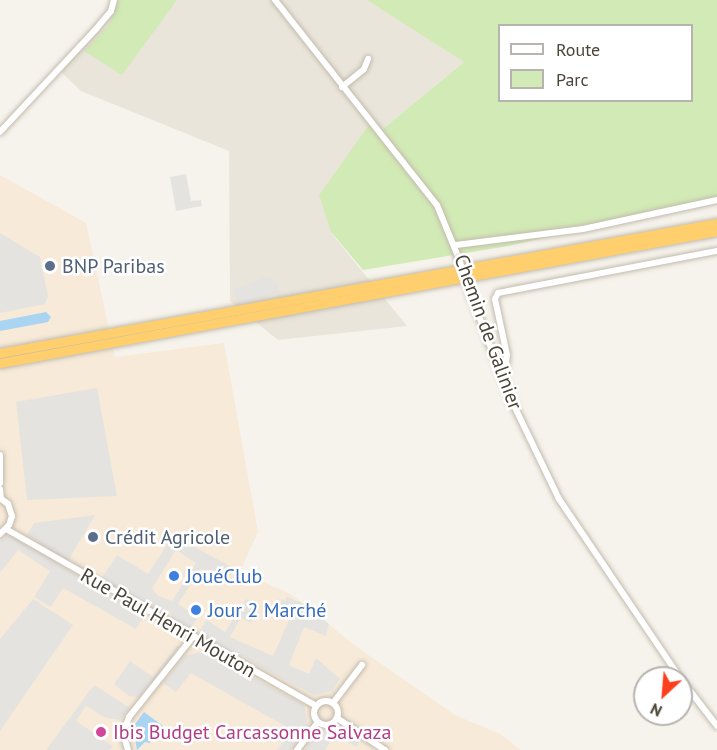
<!DOCTYPE html>
<html>
<head>
<meta charset="utf-8">
<style>
	body { margin:0 }
	#map { position:relative; width:717px; height:750px; overflow:hidden; background:#f6f3ec; font-family:"PT Sans",sans-serif }
	div>[style] { position:absolute }
	[style*='--x'] { left:calc(var(--x)*1px); top:calc(var(--y)*1px); width:calc(var(--w)*1px); rotate:calc(var(--a)*1deg) }
	.residential>* { inset:0; background:#eae5da }
	.commercial>* { inset:0; background:#f7ead8 }
	.green>* { inset:0; background:#d2eab5 }
	.parking>* { inset:0; background:#e5e3e0 }
	.water>* { inset:0; background:#a9d4f2 }
	.roads { filter:drop-shadow(0 0 2px #c2bbae) drop-shadow(0 0 2px #c2bbae) }
	.minor>* { height:6px; margin:-3px; padding:0 3px; transform-origin:3px; border-radius:3px; background:#fff }
	.minor>.ring { margin:-3px; padding:0; box-sizing:content-box; background:none; border:6px solid #fff; border-radius:50% }
	.highway>* { height:9px; margin:-4.5px; padding:0 4.5px; transform-origin:4.5px; border-radius:4.5px; background:#ffcf6e }
	.bridges { filter:drop-shadow(0 0 2px #c2bbae) drop-shadow(0 0 2px #c2bbae) }
	.minor-bridge>* { height:6px; margin:-3px; padding:0 3px; transform-origin:3px; border-radius:3px; background:#fff }
	.dots>* { width:16px; height:16px; translate:-50% -50%; box-sizing:border-box; border:3px solid #fff; border-radius:50% }
	span { translate:-50% -50%; white-space:nowrap; text-align:center; line-height:1.15; -webkit-text-stroke:5px #fff; paint-order:stroke }
	.service-label { font-size:20px; color:#4e5e75 }
	.left { translate:0 -50%; text-align:left }
	.street-label { font-size:20px; color:#4b4439 }
	.shop-label { font-size:20px; color:#366cbe }
	.hotel-label { font-size:20px; color:#b23c85 }
	.legend { position:absolute; left:498px; top:24px; width:195px; height:78px; box-sizing:border-box; background:#fff; border:2px solid #b7b4b0; margin:0; padding:8px 10px; list-style:none; font-size:18px; color:#4b4439 }
	.legend li { display:flex; align-items:center; gap:12px; height:30px }
	.legend b { width:30px; border:2px solid #b7b4b0 }
	.north { position:absolute; left:633px; top:666px; width:60px; height:60px; box-sizing:border-box; background:#fff; border:2px solid #b7b4b0; border-radius:50%; rotate:206deg; font-size:16px; font-weight:700; line-height:24px; text-align:center; color:#4b4439 }
	.north::after { content:''; display:block; margin:auto; width:21px; height:27px; background:#fc3f1d; clip-path:polygon(50% 0,100% 100%,50% 72%,0 100%) }
</style>
</head>
<body>
<div id="map">
	<div class="residential">
		<i style="clip-path:polygon(111px 0,367px 0,465px 61px,379px 132px,369px 125px,331px 233px,407px 326px,278px 340px,230px 301px,229px 151px,81px 91px,56px 67px,108px 11px)"></i>
	</div>
	<div class="commercial">
		<i style="clip-path:polygon(0 175px,86px 223px,115px 357px,224px 343px,258px 532px,240px 571px,292px 595px,357px 647px,455px 715px,500px 734px,521px 750px,0 750px)"></i>
	</div>
	<div class="green">
		<i style="clip-path:polygon(119px 0,177px 0,122px 75px,84px 51px,109px 25px)"></i>
		<i style="clip-path:polygon(evenodd,367px 0,717px 0,717px 199px,508px 246px,363px 270px,331px 232px,319px 195px,369px 125px,379px 132px,464px 62px,367px 0,500px 26px,692px 26px,692px 100px,500px 100px,500px 26px)"></i>
	</div>
	<div class="parking">
		<i style="clip-path:polygon(186px 174px,191px 201px,201px 200px,202px 206px,176px 211px,170px 177px)"></i>
		<i style="clip-path:polygon(0 233px,40px 257px,48px 296px,45px 304px,0 313px)"></i>
		<i style="clip-path:polygon(268px 276px,278px 284px,279px 292px,240px 306px,233px 290px)"></i>
		<i style="clip-path:polygon(97px 388px,117px 496px,27px 500px,16px 402px)"></i>
		<i style="clip-path:polygon(95px 515px,68px 561px,27px 535px,34px 523px)"></i>
		<i style="clip-path:polygon(11px 535px,144px 616px,136px 629px,63px 588px,51px 607px,34px 597px,50px 571px,18px 550px,0 573px,0 539px)"></i>
		<i style="clip-path:polygon(evenodd,173px 535px,233px 568px,220px 581px,200px 569px,178px 604px,198px 617px,190px 630px,170px 619px,172px 614px,166px 610px,162px 615px,101px 579px,117px 555px,148px 574px,173px 535px,176px 550px,196px 563px,172px 601px,158px 596px,152px 588px,176px 550px)"></i>
		<i style="clip-path:polygon(287px 597px,302px 603px,329px 624px,326px 636px,304px 627px,289px 665px,309px 674px,316px 658px,340px 679px,332px 691px,314px 695px,197px 634px,207px 620px,225px 632px,246px 599px,260px 607px,251px 623px,241px 618px,230px 637px,273px 656px,290px 618px,273px 611px,279px 599px,285px 601px)"></i>
		<i style="clip-path:polygon(33px 599px,73px 625px,0 731px,0 639px)"></i>
		<i style="clip-path:polygon(177px 646px,180px 646px,140px 697px,129px 696px,114px 684px,130px 661px,153px 677px)"></i>
		<i style="clip-path:polygon(205px 651px,304px 705px,308px 727px,291px 750px,277px 750px,292px 730px,191px 673px,176px 692px,163px 683px,185px 656px)"></i>
		<i style="clip-path:polygon(94px 685px,130px 708px,120px 720px,106px 718px,86px 706px,76px 721px,113px 746px,110px 750px,46px 750px)"></i>
		<i style="clip-path:polygon(341px 728px,361px 740px,356px 747px,336px 734px,325px 750px,305px 750px,318px 731px)"></i>
	</div>
	<div class="water">
		<i style="clip-path:polygon(46px 312px,51px 317px,48px 322px,0 331px,0 321px)"></i>
		<i style="clip-path:polygon(144px 712px,163px 726px,150px 743px,145px 742px,137px 750px,133px 727px)"></i>
	</div>
	<div class="roads">
		<div class="minor">
			<i style="--x:275;--y:0;--w:261;--a:51.7"></i>
			<i style="--x:437;--y:205;--w:58;--a:67.8"></i>
			<i style="--x:342;--y:87;--w:28;--a:-39"></i>
			<i style="--x:364;--y:69;--w:11;--a:-68"></i>
			<i style="--x:0;--y:132;--w:141;--a:-47"></i>
			<i style="--x:96;--y:29;--w:23;--a:-50"></i>
			<i style="--x:111;--y:11;--w:11;--a:-75"></i>
			<i style="--x:456;--y:245;--w:128;--a:-7.2"></i>
			<i style="--x:583;--y:229;--w:137;--a:-12.2"></i>
			<i style="--x:471;--y:295;--w:105;--a:69.3"></i>
			<i style="--x:508;--y:393;--w:118;--a:64.3"></i>
			<i style="--x:559;--y:499;--w:216;--a:55.9"></i>
			<i style="--x:504;--y:379;--w:24;--a:-83"></i>
			<i style="--x:507;--y:355;--w:57;--a:-102.1"></i>
			<i style="--x:495;--y:299;--w:7;--a:-63"></i>
			<i style="--x:498;--y:293;--w:223;--a:-10.9"></i>
			<i style="--x:0;--y:455;--w:28;--a:90"></i>
			<i style="--x:0;--y:489;--w:10;--a:84"></i>
			<i style="--x:0;--y:498;--w:10;--a:37"></i>
			<i style="--x:8;--y:504;--w:13;--a:72"></i>
			<i style="--x:12;--y:516;--w:9;--a:108"></i>
			<i style="--x:9;--y:525;--w:13;--a:135"></i>
			<i style="--x:6;--y:529;--w:357;--a:29.7"></i>
			<i style="--x:681;--y:679;--w:59;--a:52.5"></i>
			<i class="ring" style="left:314px;top:701px;width:18px;height:18px"></i>
			<i style="--x:333;--y:703;--w:48;--a:-52.7"></i>
			<i style="--x:337;--y:718;--w:58;--a:33.7"></i>
			<i style="--x:128;--y:750;--w:18;--a:-106"></i>
			<i style="--x:123;--y:733;--w:17;--a:-69"></i>
			<i style="--x:129;--y:717;--w:101;--a:-51.4"></i>
			<i style="--x:297;--y:750;--w:35;--a:-53"></i>
		</div>
		<div class="highway">
			<i style="--x:0;--y:353;--w:729;--a:-10.28"></i>
			<i style="--x:0;--y:363;--w:729;--a:-10.43"></i>
		</div>
	</div>
	<div class="bridges">
		<div class="minor-bridge">
			<i style="--x:459;--y:259;--w:38;--a:72"></i>
		</div>
	</div>
	<div class="dots">
		<i style="left:50px;top:266px;background:#5c6f8a"></i>
		<i style="left:93px;top:537px;background:#5c6f8a"></i>
		<i style="left:174px;top:576px;background:#3f7fe0"></i>
		<i style="left:196px;top:610px;background:#3f7fe0"></i>
		<i style="left:101px;top:732px;background:#d1479c"></i>
	</div>
	<div class="service-label">
		<span class="left" style="left:62px;top:266px">BNP Paribas</span>
		<span class="left" style="left:105px;top:537px">Crédit Agricole</span>
	</div>
	<div class="street-label">
		<span style="left:488px;top:332px;rotate:70deg">Chemin de Galinier</span>
		<span style="left:168px;top:623px;rotate:30deg">Rue Paul Henri Mouton</span>
	</div>
	<div class="shop-label">
		<span class="left" style="left:186px;top:576px">JouéClub</span>
		<span class="left" style="left:208px;top:610px">Jour 2 Marché</span>
	</div>
	<div class="hotel-label">
		<span class="left" style="left:113px;top:732px">Ibis Budget Carcassonne Salvaza</span>
	</div>
	<ul class="legend">
	<li><b style="height:8px;background:#fff"></b>Route</li>
	<li><b style="height:16px;background:#d2eab5"></b>Parc</li>
	</ul>
	<div class="north">N</div>
</div>
</body>
</html>
